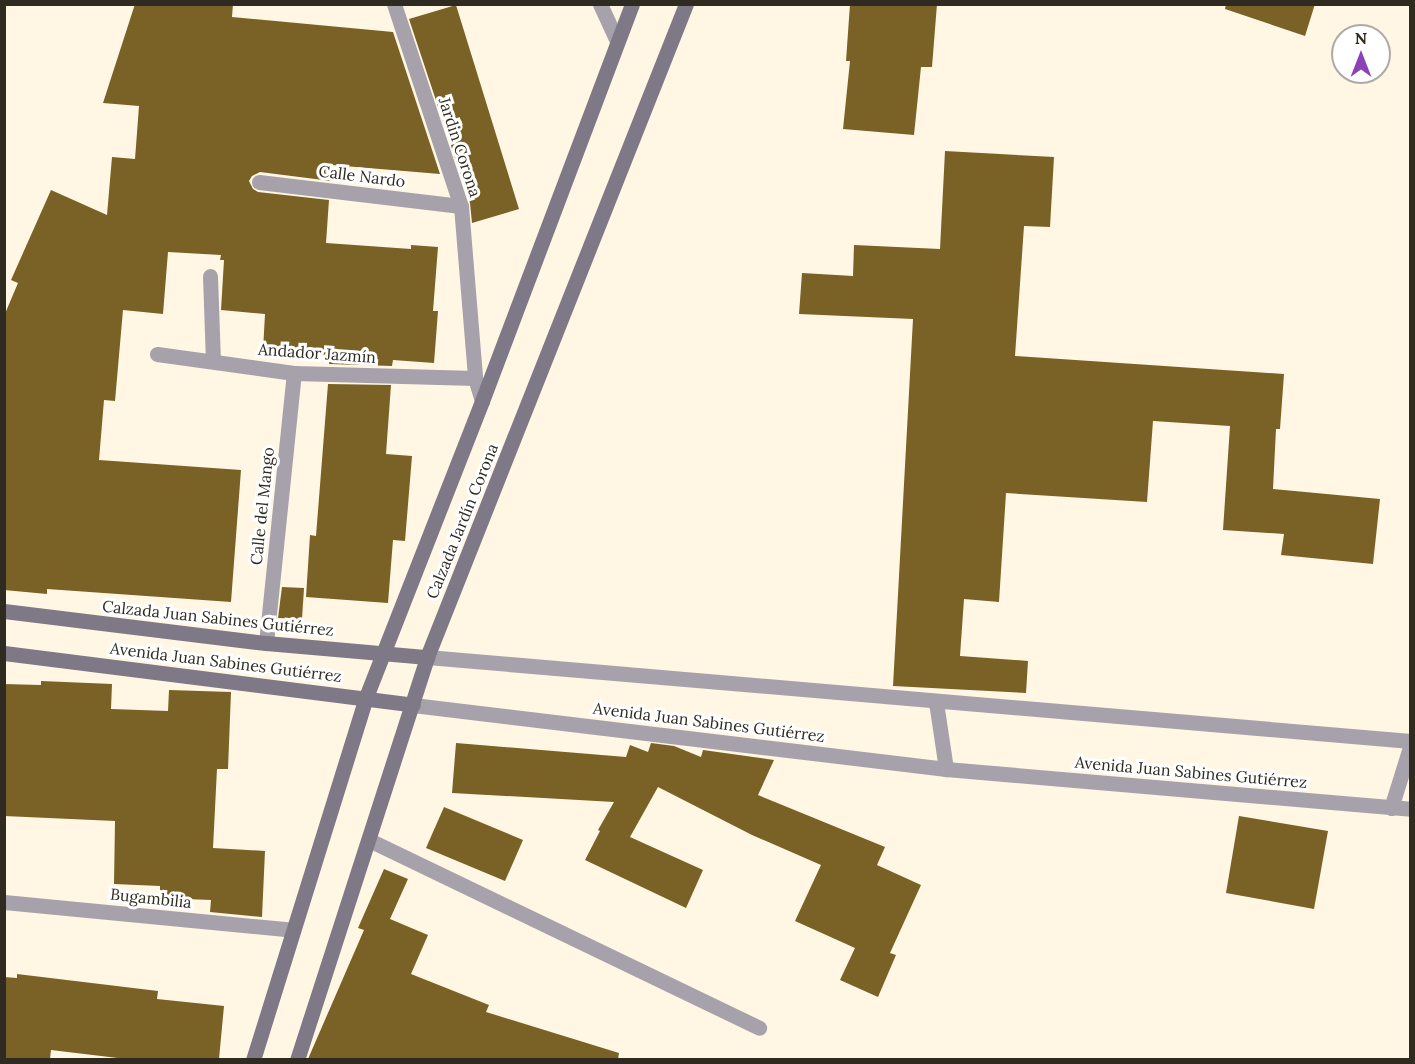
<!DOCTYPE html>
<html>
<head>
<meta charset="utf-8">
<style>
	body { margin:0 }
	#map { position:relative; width:1415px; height:1064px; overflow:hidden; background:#fff6e3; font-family:Lora,serif }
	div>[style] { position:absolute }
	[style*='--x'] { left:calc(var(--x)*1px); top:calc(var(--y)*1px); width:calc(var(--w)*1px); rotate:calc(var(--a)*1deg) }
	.building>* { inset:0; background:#7a6226 }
	.lane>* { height:15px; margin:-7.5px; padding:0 7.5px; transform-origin:7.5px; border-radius:7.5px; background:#a6a1ab }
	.street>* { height:15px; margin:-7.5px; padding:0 7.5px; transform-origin:7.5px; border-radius:7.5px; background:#a6a1ab }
	.secondary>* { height:15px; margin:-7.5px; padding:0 7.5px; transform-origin:7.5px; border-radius:7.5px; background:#7f7886 }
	span { translate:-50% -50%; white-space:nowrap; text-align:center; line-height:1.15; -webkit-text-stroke:6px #fff; paint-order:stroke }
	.street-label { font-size:16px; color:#2f2b21 }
	.frame { position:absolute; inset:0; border:6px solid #2f2b21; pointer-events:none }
	.north { position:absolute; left:1331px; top:24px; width:60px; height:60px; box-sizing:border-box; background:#fff; border:2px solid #acaaa6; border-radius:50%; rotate:0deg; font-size:16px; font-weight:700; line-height:24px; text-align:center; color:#2f2b21 }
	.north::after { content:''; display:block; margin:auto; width:21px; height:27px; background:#8a43b7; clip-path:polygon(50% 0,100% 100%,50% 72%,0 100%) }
</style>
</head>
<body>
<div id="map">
	<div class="building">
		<i style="clip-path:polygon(135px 4px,233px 4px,232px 17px,393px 32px,440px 174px,332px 165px,331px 181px,260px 172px,252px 176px,249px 181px,253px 189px,258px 192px,329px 200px,326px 243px,411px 249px,411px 245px,438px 247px,433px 311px,438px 311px,434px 363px,393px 360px,392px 366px,329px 364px,330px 355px,263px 350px,265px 314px,221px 310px,224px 260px,220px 260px,221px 255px,168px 252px,163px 314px,123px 310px,115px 401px,104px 400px,99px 460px,241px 470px,231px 602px,47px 589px,47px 594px,4px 590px,4px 316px,18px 283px,11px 280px,51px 190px,107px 215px,112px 157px,135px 159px,139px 106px,103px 103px)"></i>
		<i style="clip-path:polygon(850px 4px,937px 4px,932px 67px,921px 67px,914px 135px,843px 129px,850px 61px,846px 61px)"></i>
		<i style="clip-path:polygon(1226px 4px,1315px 4px,1305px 36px,1225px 9px)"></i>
		<i style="clip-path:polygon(456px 5px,519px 209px,472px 223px,470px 203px,409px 19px)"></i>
		<i style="clip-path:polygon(945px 151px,1054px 157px,1050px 227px,1024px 226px,1015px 356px,1284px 374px,1280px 429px,1276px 429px,1273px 489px,1380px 499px,1373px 564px,1281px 555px,1284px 534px,1223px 530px,1230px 426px,1153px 421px,1147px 502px,1006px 493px,999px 602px,964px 599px,960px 656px,1028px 661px,1026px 693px,893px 686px,913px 319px,799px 314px,802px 273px,853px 276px,854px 245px,940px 249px)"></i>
		<i style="clip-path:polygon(328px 384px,391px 385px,386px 454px,412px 456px,405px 541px,393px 540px,388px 603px,306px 597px,310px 535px,316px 536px)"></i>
		<i style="clip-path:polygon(282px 587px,304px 588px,302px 619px,278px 618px)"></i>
		<i style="clip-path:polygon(41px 681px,112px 684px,111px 709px,168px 711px,169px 690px,231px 692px,228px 769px,217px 769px,213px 848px,265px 851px,262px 917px,210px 912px,211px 900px,160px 898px,160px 886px,114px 884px,115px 821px,4px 816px,4px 684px,41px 685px)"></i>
		<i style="clip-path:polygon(456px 743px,626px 757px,630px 745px,648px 752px,651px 743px,674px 746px,701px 757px,703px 750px,774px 760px,758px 795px,885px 847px,877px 865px,921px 885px,890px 953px,896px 955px,878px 997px,840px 980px,855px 948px,795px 921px,821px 865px,752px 835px,658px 787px,630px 837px,703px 870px,686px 908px,585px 860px,600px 831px,598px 830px,614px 802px,452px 793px)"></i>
		<i style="clip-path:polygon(444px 807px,523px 840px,505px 881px,426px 848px)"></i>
		<i style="clip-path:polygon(1239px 816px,1328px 831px,1314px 909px,1226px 893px)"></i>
		<i style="clip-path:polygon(384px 869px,408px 879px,390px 919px,428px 935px,411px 974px,489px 1005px,486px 1012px,619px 1053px,618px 1059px,308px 1059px,364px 930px,358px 928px)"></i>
		<i style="clip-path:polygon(17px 974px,158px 991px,157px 999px,224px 1006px,219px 1059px,126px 1059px,51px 1050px,50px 1059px,4px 1059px,4px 977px,17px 978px)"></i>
	</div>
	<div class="lane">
		<i style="--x:210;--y:276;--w:85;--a:88"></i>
		<i style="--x:427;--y:657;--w:987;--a:4.88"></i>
		<i style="--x:936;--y:702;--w:68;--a:81.5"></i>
		<i style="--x:413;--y:705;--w:537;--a:6.85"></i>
		<i style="--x:946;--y:769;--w:466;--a:4.9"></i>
		<i style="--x:1391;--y:808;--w:64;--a:-72.7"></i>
	</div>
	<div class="street">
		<i style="--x:394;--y:4;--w:213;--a:71.7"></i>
		<i style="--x:461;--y:206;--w:173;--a:85.3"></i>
		<i style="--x:475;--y:378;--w:24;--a:73"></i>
		<i style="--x:600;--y:4;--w:41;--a:65.3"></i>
		<i style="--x:259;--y:182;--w:203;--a:6.8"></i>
		<i style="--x:157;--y:354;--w:138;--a:7.9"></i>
		<i style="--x:294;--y:373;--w:181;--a:1.6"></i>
		<i style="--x:266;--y:643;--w:271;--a:-84.1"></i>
		<i style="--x:369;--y:840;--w:433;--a:25.7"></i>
		<i style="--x:4;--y:902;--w:290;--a:5.5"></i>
	</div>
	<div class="secondary">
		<i style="--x:4;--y:611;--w:264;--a:7"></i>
		<i style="--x:266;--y:643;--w:162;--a:5"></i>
		<i style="--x:4;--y:653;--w:412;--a:7.2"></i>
		<i style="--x:253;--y:1060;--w:380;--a:-72.7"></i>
		<i style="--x:366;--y:697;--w:318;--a:-68.6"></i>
		<i style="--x:482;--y:401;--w:424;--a:-69.3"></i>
		<i style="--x:297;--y:1060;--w:423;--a:-72.1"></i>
		<i style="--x:427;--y:657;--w:702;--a:-68.37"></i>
	</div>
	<div class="street-label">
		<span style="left:460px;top:147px;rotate:72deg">Jardin Corona</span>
		<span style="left:362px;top:176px;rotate:7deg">Calle Nardo</span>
		<span style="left:317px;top:353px;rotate:4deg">Andador Jazmín</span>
		<span style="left:262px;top:506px;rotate:-84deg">Calle del Mango</span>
		<span style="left:462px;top:521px;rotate:-68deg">Calzada Jardín Corona</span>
		<span style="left:218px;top:618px;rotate:6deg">Calzada Juan Sabines Gutiérrez</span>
		<span style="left:226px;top:662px;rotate:7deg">Avenida Juan Sabines Gutiérrez</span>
		<span style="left:709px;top:722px;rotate:7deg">Avenida Juan Sabines Gutiérrez</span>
		<span style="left:1191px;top:772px;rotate:5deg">Avenida Juan Sabines Gutiérrez</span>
		<span style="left:151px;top:898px;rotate:6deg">Bugambilia</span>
	</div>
	<div class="frame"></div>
	<div class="north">N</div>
</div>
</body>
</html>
